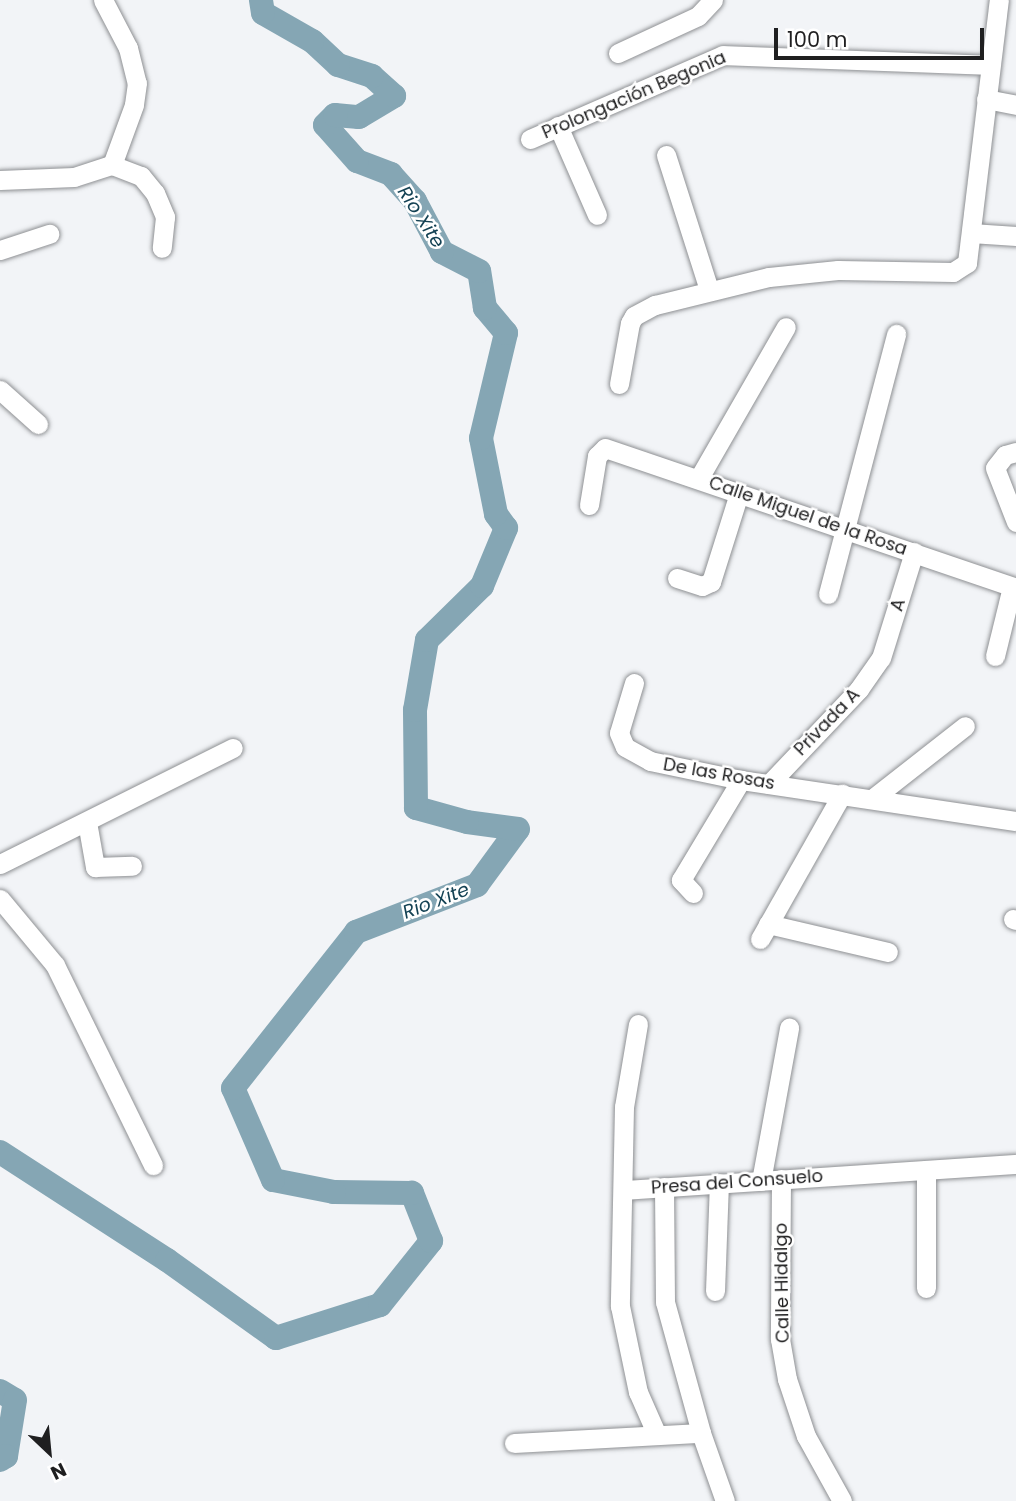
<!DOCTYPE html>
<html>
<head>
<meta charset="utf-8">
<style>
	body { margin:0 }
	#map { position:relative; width:1016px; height:1501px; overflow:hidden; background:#f2f4f7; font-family:Poppins,sans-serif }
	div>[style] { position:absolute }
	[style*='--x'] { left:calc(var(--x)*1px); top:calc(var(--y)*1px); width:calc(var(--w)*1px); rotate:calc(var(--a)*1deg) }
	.river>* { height:24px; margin:-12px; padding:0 12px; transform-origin:12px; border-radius:12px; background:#85a6b4 }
	.roads { filter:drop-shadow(0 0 2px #8e9093) drop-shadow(0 0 2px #8e9093) }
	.minor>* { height:19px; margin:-9.5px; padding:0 9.5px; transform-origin:9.5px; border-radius:9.5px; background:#fff }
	span { translate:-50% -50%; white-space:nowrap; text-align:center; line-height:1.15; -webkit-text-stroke:5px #fff; paint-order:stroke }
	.street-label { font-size:18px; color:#1f1f20 }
	.water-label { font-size:19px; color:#144254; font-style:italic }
	.north { position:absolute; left:14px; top:1417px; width:70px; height:70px; -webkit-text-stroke:5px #fff; paint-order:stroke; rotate:154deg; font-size:19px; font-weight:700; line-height:28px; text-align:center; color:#1f1f20 }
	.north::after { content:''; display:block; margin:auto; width:24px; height:32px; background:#1f1f20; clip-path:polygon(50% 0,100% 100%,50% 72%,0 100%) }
	.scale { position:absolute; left:774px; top:28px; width:210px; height:32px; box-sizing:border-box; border:4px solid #1f1f20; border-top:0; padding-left:9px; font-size:21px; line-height:24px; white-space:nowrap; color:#1f1f20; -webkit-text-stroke:5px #fff; paint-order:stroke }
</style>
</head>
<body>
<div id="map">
	<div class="river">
		<i style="--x:0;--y:1152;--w:199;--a:32.9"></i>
		<i style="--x:167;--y:1260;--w:134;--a:35.6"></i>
		<i style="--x:276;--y:1338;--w:109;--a:-17.6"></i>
		<i style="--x:380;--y:1305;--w:82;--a:-51.4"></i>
		<i style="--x:431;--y:1241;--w:52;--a:-111.6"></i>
		<i style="--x:412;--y:1193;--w:78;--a:-179.3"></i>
		<i style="--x:334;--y:1192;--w:62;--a:-168.9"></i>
		<i style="--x:273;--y:1180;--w:100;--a:-113.5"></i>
		<i style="--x:233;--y:1088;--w:199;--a:-51.7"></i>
		<i style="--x:356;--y:932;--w:130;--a:-21.2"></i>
		<i style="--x:477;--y:885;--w:69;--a:-53.8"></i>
		<i style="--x:518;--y:829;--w:51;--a:-172.2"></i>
		<i style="--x:467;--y:822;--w:53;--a:-164.6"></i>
		<i style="--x:416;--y:808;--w:98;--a:-90.6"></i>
		<i style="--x:415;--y:710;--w:71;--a:-80.3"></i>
		<i style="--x:427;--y:640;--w:77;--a:-44.5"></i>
		<i style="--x:482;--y:586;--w:63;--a:-67.5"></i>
		<i style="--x:506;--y:528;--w:17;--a:-126"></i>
		<i style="--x:496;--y:514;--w:77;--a:-101.2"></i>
		<i style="--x:481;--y:438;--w:108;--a:-76.6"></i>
		<i style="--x:506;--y:333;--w:33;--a:-130"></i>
		<i style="--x:485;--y:308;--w:37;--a:-99"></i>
		<i style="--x:479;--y:271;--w:42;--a:-152.8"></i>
		<i style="--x:442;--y:252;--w:58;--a:-117.9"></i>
		<i style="--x:415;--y:201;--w:36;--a:-132"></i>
		<i style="--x:391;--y:174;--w:36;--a:-159"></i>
		<i style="--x:357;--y:161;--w:48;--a:-131.6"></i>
		<i style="--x:325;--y:125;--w:14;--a:-45"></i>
		<i style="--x:335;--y:115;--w:24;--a:5"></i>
		<i style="--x:359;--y:117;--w:41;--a:-31"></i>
		<i style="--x:394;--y:96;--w:30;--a:-138"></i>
		<i style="--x:372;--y:76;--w:36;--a:-162"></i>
		<i style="--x:338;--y:65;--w:35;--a:-137"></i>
		<i style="--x:312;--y:41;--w:56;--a:-150.3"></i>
		<i style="--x:263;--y:13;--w:13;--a:-99"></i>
		<i style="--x:0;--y:1391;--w:17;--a:31"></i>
		<i style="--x:15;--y:1400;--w:57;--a:99.1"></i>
		<i style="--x:6;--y:1456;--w:7;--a:146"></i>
	</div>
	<div class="roads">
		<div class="minor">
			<i style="--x:103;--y:0;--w:54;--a:62.5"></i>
			<i style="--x:128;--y:48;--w:36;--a:76"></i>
			<i style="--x:137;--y:83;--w:22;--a:98"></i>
			<i style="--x:134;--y:105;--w:64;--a:110.1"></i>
			<i style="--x:112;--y:165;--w:31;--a:21"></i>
			<i style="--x:141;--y:176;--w:22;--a:51"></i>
			<i style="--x:155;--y:193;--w:26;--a:67"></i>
			<i style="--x:165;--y:217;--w:31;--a:96"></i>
			<i style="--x:618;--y:53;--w:88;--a:-24.8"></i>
			<i style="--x:698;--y:16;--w:22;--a:-47"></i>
			<i style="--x:986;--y:99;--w:31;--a:11"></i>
			<i style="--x:558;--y:126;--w:97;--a:66.3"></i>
			<i style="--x:530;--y:139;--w:210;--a:-23.5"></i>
			<i style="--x:723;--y:55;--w:267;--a:2.1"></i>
			<i style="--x:666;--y:155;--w:142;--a:72.3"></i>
			<i style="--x:0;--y:180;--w:74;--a:-2.3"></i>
			<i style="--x:74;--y:177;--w:40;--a:-18"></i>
			<i style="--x:971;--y:233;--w:45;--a:3.8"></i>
			<i style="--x:0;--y:250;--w:52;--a:-18.1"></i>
			<i style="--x:619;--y:384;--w:62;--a:-79.8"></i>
			<i style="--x:630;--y:323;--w:8;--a:-60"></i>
			<i style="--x:634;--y:316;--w:24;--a:-28"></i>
			<i style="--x:655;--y:305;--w:117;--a:-13.8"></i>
			<i style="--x:769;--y:277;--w:69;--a:-5.8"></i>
			<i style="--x:838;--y:270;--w:115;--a:1"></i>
			<i style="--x:953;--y:272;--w:17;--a:-33"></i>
			<i style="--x:967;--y:263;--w:265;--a:-83.1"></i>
			<i style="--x:0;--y:390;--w:51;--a:41.8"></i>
			<i style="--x:1016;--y:452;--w:11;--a:165"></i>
			<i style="--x:1005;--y:455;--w:16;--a:128"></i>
			<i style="--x:995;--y:468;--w:58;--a:68.7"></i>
			<i style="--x:699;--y:478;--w:174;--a:-60.1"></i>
			<i style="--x:589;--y:505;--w:50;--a:-80.7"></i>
			<i style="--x:597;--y:456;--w:11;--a:-45"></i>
			<i style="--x:605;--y:448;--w:434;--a:18.8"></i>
			<i style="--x:677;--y:578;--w:26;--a:18"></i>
			<i style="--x:702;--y:586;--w:10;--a:-24"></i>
			<i style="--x:711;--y:582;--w:93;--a:-72.5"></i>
			<i style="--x:828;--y:594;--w:269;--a:-75.3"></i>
			<i style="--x:995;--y:656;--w:71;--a:-76.2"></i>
			<i style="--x:634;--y:683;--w:52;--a:106.7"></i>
			<i style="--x:619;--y:733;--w:15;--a:67"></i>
			<i style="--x:625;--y:747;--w:29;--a:29"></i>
			<i style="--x:650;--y:761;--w:93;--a:11.8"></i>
			<i style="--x:741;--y:780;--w:278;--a:8.5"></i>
			<i style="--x:769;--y:784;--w:131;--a:-46.5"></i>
			<i style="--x:859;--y:689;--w:38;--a:-55"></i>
			<i style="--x:881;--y:658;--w:111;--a:-72.7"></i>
			<i style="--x:872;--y:799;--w:118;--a:-38.1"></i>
			<i style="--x:87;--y:822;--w:46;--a:79.9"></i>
			<i style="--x:95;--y:867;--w:37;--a:-2"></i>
			<i style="--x:0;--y:864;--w:260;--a:-26.5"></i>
			<i style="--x:693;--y:893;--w:18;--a:-133"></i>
			<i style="--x:681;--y:880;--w:117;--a:-59"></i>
			<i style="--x:0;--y:899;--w:86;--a:50.2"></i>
			<i style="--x:55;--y:965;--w:223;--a:63.9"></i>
			<i style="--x:1013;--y:919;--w:3;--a:18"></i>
			<i style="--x:768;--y:924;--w:123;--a:13.1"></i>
			<i style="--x:760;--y:939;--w:167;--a:-60.5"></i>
			<i style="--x:638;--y:1024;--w:84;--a:99.6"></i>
			<i style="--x:624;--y:1107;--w:199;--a:91.2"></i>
			<i style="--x:620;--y:1306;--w:88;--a:78.2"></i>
			<i style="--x:638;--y:1392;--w:47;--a:66.2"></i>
			<i style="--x:781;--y:1179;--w:160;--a:90.4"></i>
			<i style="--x:780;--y:1339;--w:41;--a:80.1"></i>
			<i style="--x:787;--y:1379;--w:60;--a:71.6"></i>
			<i style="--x:806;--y:1436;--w:74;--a:61"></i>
			<i style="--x:761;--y:1181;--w:156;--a:-79.6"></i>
			<i style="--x:664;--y:1187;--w:115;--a:89.5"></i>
			<i style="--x:665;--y:1302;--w:136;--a:74.6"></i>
			<i style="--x:701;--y:1433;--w:72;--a:70.6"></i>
			<i style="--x:624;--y:1190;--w:393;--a:-3.8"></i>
			<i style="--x:926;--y:1288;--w:118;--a:-90"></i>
			<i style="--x:715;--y:1291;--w:108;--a:-87.9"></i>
			<i style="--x:514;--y:1443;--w:187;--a:-3.1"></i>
		</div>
	</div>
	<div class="street-label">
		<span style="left:634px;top:95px;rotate:-23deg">Prolongación Begonia</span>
		<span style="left:808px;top:516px;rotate:19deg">Calle Miguel de la Rosa</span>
		<span style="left:898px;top:605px;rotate:-73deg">A</span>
		<span style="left:827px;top:722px;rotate:-46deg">Privada A</span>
		<span style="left:719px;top:774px;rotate:10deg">De las Rosas</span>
		<span style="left:737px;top:1182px;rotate:-4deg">Presa del Consuelo</span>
		<span style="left:782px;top:1283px;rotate:-91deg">Calle Hidalgo</span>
	</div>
	<div class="water-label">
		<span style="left:421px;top:217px;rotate:57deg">Rio Xite</span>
		<span style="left:436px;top:901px;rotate:-21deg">Rio Xite</span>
	</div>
	<div class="north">N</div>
	<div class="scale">100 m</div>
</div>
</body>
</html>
